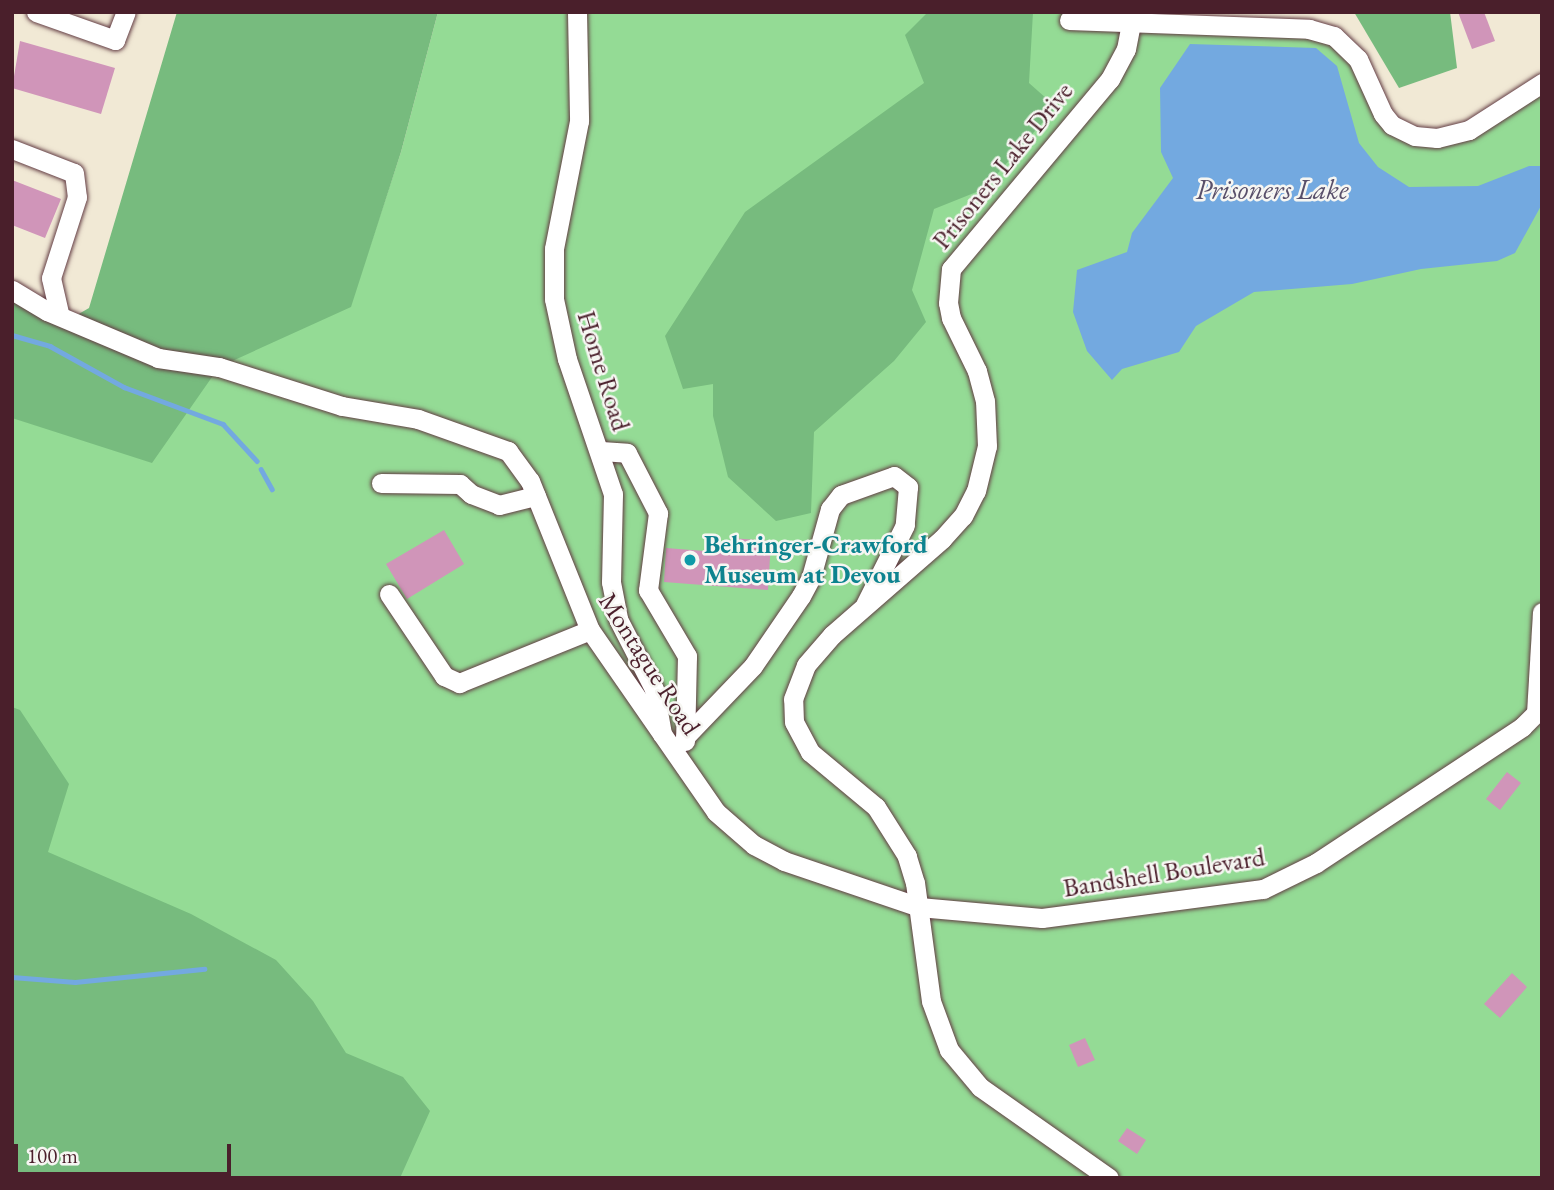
<!DOCTYPE html>
<html>
<head>
<meta charset="utf-8">
<style>
	body { margin:0 }
	#map { position:relative; width:1554px; height:1190px; overflow:hidden; background:#f1e9d5; font-family:"EB Garamond",serif }
	div>[style] { position:absolute }
	[style*='--x'] { left:calc(var(--x)*1px); top:calc(var(--y)*1px); width:calc(var(--w)*1px); rotate:calc(var(--a)*1deg) }
	.green>* { inset:0; background:#94db95 }
	.forest>* { inset:0; background:#77bb7e }
	.water>* { inset:0; background:#73a9e0 }
	.stream>* { height:4.5px; margin:-2.25px; padding:0 2.25px; transform-origin:2.25px; border-radius:2.25px; background:#73a9e0 }
	.building>* { inset:0; background:#d095b9 }
	.roads { filter:drop-shadow(0 0 2px #633d44) drop-shadow(0 0 2px #633d44) }
	.minor>* { height:19px; margin:-9.5px; padding:0 9.5px; transform-origin:9.5px; border-radius:9.5px; background:#fff }
	.dots>* { width:19px; height:19px; translate:-50% -50%; box-sizing:border-box; border:4px solid #f6f6f2; border-radius:50% }
	span { translate:-50% -50%; white-space:nowrap; text-align:center; line-height:1.15; -webkit-text-stroke:5px #f6f6f2; paint-order:stroke }
	.street-label { font-size:26px; color:#4a1f2b }
	.culture-label { font-size:26px; color:#0d838f; font-weight:700 }
	.left { translate:0 -50%; text-align:left }
	.water-label { font-size:28px; color:#584f6a; font-style:italic }
	.frame { position:absolute; inset:0; border:14px solid #4a1f2b; pointer-events:none }
	.scale { position:absolute; left:14px; top:1144px; width:217px; height:32px; box-sizing:border-box; border:4px solid #4a1f2b; border-top:0; padding-left:9px; font-size:21px; line-height:24px; white-space:nowrap; color:#4a1f2b; -webkit-text-stroke:5px #f6f6f2; paint-order:stroke }
</style>
</head>
<body>
<div id="map">
	<div class="green">
		<i style="clip-path:polygon(438px 12px,1133px 12px,1334px 36px,1383px 114px,1437px 138px,1542px 83px,1542px 1178px,12px 1178px,12px 290px,70px 319px,350px 307px,401px 152px)"></i>
	</div>
	<div class="forest">
		<i style="clip-path:polygon(177px 12px,438px 12px,401px 152px,351px 307px,219px 367px,152px 463px,12px 418px,12px 290px,70px 319px,89px 308px)"></i>
		<i style="clip-path:polygon(928px 12px,1033px 12px,1029px 83px,1056px 107px,984px 189px,934px 209px,912px 290px,926px 322px,894px 361px,814px 432px,811px 513px,776px 521px,728px 477px,713px 416px,713px 384px,683px 389px,665px 336px,745px 212px,924px 83px,905px 35px)"></i>
		<i style="clip-path:polygon(1354px 12px,1450px 12px,1457px 68px,1399px 88px)"></i>
		<i style="clip-path:polygon(12px 707px,20px 710px,69px 784px,48px 852px,191px 914px,276px 960px,313px 1001px,346px 1053px,403px 1077px,430px 1111px,400px 1178px,12px 1178px)"></i>
	</div>
	<div class="water">
		<i style="clip-path:polygon(1190px 44px,1316px 48px,1337px 66px,1359px 143px,1378px 167px,1409px 187px,1478px 186px,1529px 166px,1542px 166px,1542px 204px,1515px 253px,1497px 261px,1421px 269px,1352px 284px,1254px 292px,1196px 326px,1179px 352px,1122px 369px,1112px 380px,1087px 351px,1073px 312px,1077px 270px,1127px 252px,1132px 233px,1173px 178px,1161px 152px,1160px 88px)"></i>
	</div>
	<div class="stream">
		<i style="--x:12;--y:335;--w:40;--a:16"></i>
		<i style="--x:50;--y:346;--w:85;--a:29"></i>
		<i style="--x:124;--y:387;--w:106;--a:20.5"></i>
		<i style="--x:223;--y:424;--w:50;--a:47.4"></i>
		<i style="--x:261;--y:469;--w:23;--a:61"></i>
		<i style="--x:12;--y:977;--w:63;--a:4.5"></i>
		<i style="--x:75;--y:982;--w:130;--a:-5.8"></i>
	</div>
	<div class="building">
		<i style="clip-path:polygon(1458px 12px,1484px 12px,1495px 41px,1472px 49px)"></i>
		<i style="clip-path:polygon(20px 41px,115px 68px,101px 114px,12px 88px)"></i>
		<i style="clip-path:polygon(12px 180px,61px 199px,45px 238px,12px 225px)"></i>
		<i style="clip-path:polygon(444px 530px,464px 564px,407px 599px,386px 564px)"></i>
		<i style="clip-path:polygon(731px 538px,771px 541px,768px 590px,664px 582px,666px 548px,730px 553px)"></i>
		<i style="clip-path:polygon(1507px 772px,1521px 783px,1500px 810px,1486px 799px)"></i>
		<i style="clip-path:polygon(1512px 973px,1527px 987px,1500px 1018px,1484px 1004px)"></i>
		<i style="clip-path:polygon(1085px 1038px,1095px 1060px,1078px 1067px,1069px 1045px)"></i>
		<i style="clip-path:polygon(1127px 1128px,1146px 1140px,1137px 1154px,1118px 1141px)"></i>
	</div>
	<div class="roads">
		<div class="minor">
			<i style="--x:36;--y:12;--w:84;--a:19.5"></i>
			<i style="--x:115;--y:40;--w:30;--a:-69"></i>
			<i style="--x:577;--y:12;--w:109;--a:88.9"></i>
			<i style="--x:579;--y:121;--w:130;--a:101.1"></i>
			<i style="--x:554;--y:249;--w:50;--a:90"></i>
			<i style="--x:554;--y:299;--w:61;--a:77.8"></i>
			<i style="--x:567;--y:359;--w:143;--a:71.2"></i>
			<i style="--x:613;--y:494;--w:88;--a:91.3"></i>
			<i style="--x:611;--y:582;--w:38;--a:79"></i>
			<i style="--x:618;--y:619;--w:79;--a:62.8"></i>
			<i style="--x:654;--y:689;--w:46;--a:79.9"></i>
			<i style="--x:1069;--y:20;--w:240;--a:2.1"></i>
			<i style="--x:1309;--y:29;--w:26;--a:16"></i>
			<i style="--x:1334;--y:36;--w:33;--a:44"></i>
			<i style="--x:1358;--y:59;--w:60;--a:65.6"></i>
			<i style="--x:1383;--y:114;--w:14;--a:51"></i>
			<i style="--x:1392;--y:125;--w:25;--a:26"></i>
			<i style="--x:1415;--y:136;--w:22;--a:5"></i>
			<i style="--x:1437;--y:138;--w:33;--a:-14"></i>
			<i style="--x:1469;--y:130;--w:87;--a:-32.8"></i>
			<i style="--x:12;--y:149;--w:66;--a:21.2"></i>
			<i style="--x:74;--y:173;--w:24;--a:83"></i>
			<i style="--x:77;--y:197;--w:85;--a:107.8"></i>
			<i style="--x:51;--y:278;--w:37;--a:77"></i>
			<i style="--x:12;--y:290;--w:41;--a:31"></i>
			<i style="--x:47;--y:311;--w:121;--a:22.9"></i>
			<i style="--x:158;--y:358;--w:62;--a:8.4"></i>
			<i style="--x:219;--y:367;--w:129;--a:17.6"></i>
			<i style="--x:342;--y:406;--w:77;--a:9.7"></i>
			<i style="--x:418;--y:419;--w:96;--a:19.6"></i>
			<i style="--x:508;--y:451;--w:37;--a:54"></i>
			<i style="--x:530;--y:481;--w:161;--a:68.1"></i>
			<i style="--x:590;--y:630;--w:221;--a:55.3"></i>
			<i style="--x:716;--y:812;--w:50;--a:41"></i>
			<i style="--x:754;--y:845;--w:34;--a:28"></i>
			<i style="--x:784;--y:861;--w:143;--a:18.8"></i>
			<i style="--x:919;--y:907;--w:123;--a:5.1"></i>
			<i style="--x:1042;--y:918;--w:223;--a:-7.5"></i>
			<i style="--x:1263;--y:889;--w:59;--a:-26.1"></i>
			<i style="--x:1316;--y:863;--w:247;--a:-33.4"></i>
			<i style="--x:1522;--y:727;--w:20;--a:-45"></i>
			<i style="--x:601;--y:451;--w:26;--a:4"></i>
			<i style="--x:627;--y:453;--w:68;--a:62.7"></i>
			<i style="--x:658;--y:513;--w:78;--a:97.4"></i>
			<i style="--x:648;--y:590;--w:77;--a:59.4"></i>
			<i style="--x:687;--y:656;--w:85;--a:91.3"></i>
			<i style="--x:381;--y:483;--w:79;--a:0.7"></i>
			<i style="--x:460;--y:484;--w:15;--a:42"></i>
			<i style="--x:471;--y:494;--w:30;--a:21"></i>
			<i style="--x:499;--y:505;--w:38;--a:-14"></i>
			<i style="--x:389;--y:594;--w:99;--a:56.1"></i>
			<i style="--x:444;--y:676;--w:17;--a:25"></i>
			<i style="--x:459;--y:683;--w:141;--a:-22"></i>
			<i style="--x:1536;--y:713;--w:101;--a:-86.6"></i>
			<i style="--x:685;--y:737;--w:98;--a:-46.2"></i>
			<i style="--x:753;--y:666;--w:85;--a:-55.6"></i>
			<i style="--x:801;--y:596;--w:21;--a:-62"></i>
			<i style="--x:811;--y:577;--w:71;--a:-74.4"></i>
			<i style="--x:830;--y:509;--w:18;--a:-52"></i>
			<i style="--x:841;--y:495;--w:56;--a:-19.7"></i>
			<i style="--x:894;--y:476;--w:18;--a:38"></i>
			<i style="--x:908;--y:487;--w:38;--a:95"></i>
			<i style="--x:905;--y:525;--w:89;--a:116.6"></i>
			<i style="--x:1109;--y:1178;--w:158;--a:-144.8"></i>
			<i style="--x:980;--y:1087;--w:48;--a:-130"></i>
			<i style="--x:949;--y:1050;--w:52;--a:-110.2"></i>
			<i style="--x:931;--y:1001;--w:119;--a:-97.7"></i>
			<i style="--x:915;--y:883;--w:28;--a:-107"></i>
			<i style="--x:907;--y:856;--w:58;--a:-122.3"></i>
			<i style="--x:876;--y:807;--w:86;--a:-140.2"></i>
			<i style="--x:810;--y:752;--w:34;--a:-118"></i>
			<i style="--x:794;--y:722;--w:23;--a:-92"></i>
			<i style="--x:793;--y:699;--w:36;--a:-69"></i>
			<i style="--x:806;--y:665;--w:40;--a:-49"></i>
			<i style="--x:832;--y:635;--w:146;--a:-41.1"></i>
			<i style="--x:942;--y:539;--w:31;--a:-48"></i>
			<i style="--x:963;--y:516;--w:28;--a:-63"></i>
			<i style="--x:976;--y:491;--w:46;--a:-76.3"></i>
			<i style="--x:987;--y:446;--w:45;--a:-92.5"></i>
			<i style="--x:985;--y:401;--w:31;--a:-105"></i>
			<i style="--x:977;--y:371;--w:59;--a:-116.1"></i>
			<i style="--x:951;--y:318;--w:15;--a:-101"></i>
			<i style="--x:948;--y:303;--w:34;--a:-85"></i>
			<i style="--x:951;--y:269;--w:248;--a:-50.1"></i>
			<i style="--x:1110;--y:79;--w:34;--a:-62"></i>
			<i style="--x:1126;--y:49;--w:38;--a:-79"></i>
		</div>
	</div>
	<div class="dots">
		<i style="left:690px;top:560px;background:#0f9aa8"></i>
	</div>
	<div class="street-label">
		<span style="left:1003px;top:166px;rotate:-51deg">Prisoners Lake Drive</span>
		<span style="left:603px;top:371px;rotate:73deg">Home Road</span>
		<span style="left:649px;top:664px;rotate:57deg">Montague Road</span>
		<span style="left:1164px;top:873px;rotate:-9deg">Bandshell Boulevard</span>
	</div>
	<div class="culture-label">
		<span class="left" style="left:704px;top:560px">Behringer-Crawford<br>Museum at Devou</span>
	</div>
	<div class="water-label">
		<span style="left:1272px;top:189px">Prisoners Lake</span>
	</div>
	<div class="frame"></div>
	<div class="scale">100 m</div>
</div>
</body>
</html>
